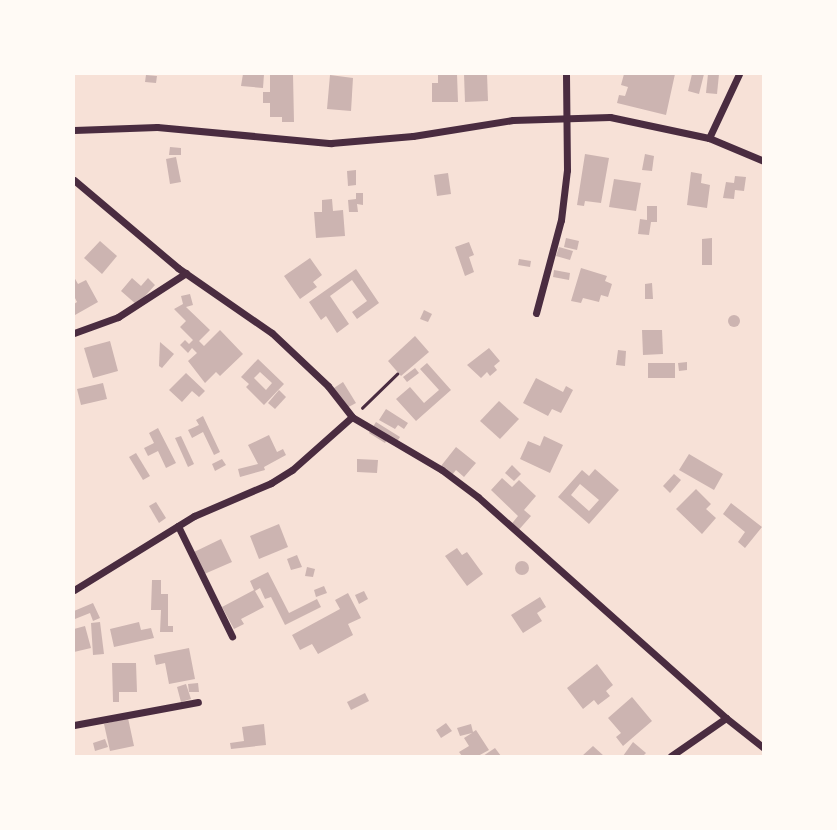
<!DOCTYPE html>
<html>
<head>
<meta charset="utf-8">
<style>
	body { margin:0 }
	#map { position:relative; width:837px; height:830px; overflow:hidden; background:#f7e1d7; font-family:"Work Sans",sans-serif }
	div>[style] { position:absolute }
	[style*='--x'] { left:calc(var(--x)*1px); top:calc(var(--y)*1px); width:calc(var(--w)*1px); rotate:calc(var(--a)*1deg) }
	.building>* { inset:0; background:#ccb4b1 }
	.round { border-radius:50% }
	.path>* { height:2.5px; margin:-1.25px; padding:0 1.25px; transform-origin:1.25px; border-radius:1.25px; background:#4a2c40 }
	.minor>* { height:7px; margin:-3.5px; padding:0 3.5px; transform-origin:3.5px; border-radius:3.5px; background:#4a2c40 }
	span { translate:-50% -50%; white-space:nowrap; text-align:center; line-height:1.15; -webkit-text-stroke:5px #fffaf5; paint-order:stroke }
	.frame { position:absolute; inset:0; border:75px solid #fffaf5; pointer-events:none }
</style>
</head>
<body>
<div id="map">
	<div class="building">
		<i style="clip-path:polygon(243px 74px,264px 74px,263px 88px,241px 86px)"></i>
		<i style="clip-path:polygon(270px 74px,293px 74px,294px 122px,282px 122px,282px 117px,270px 117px,270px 103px,263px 103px,263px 92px,270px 92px)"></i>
		<i style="clip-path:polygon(457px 74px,458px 102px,432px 102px,432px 83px,438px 83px,438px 75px)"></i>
		<i style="clip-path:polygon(464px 74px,487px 74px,488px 101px,465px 102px)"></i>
		<i style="clip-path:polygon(624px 74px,675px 74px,666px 115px,617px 103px,619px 95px,625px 96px,628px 87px,621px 85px)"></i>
		<i style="clip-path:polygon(692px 74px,704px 74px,699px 94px,688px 91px)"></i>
		<i style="clip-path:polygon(708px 74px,719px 74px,717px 94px,706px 93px)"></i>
		<i style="clip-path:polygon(146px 75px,157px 76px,156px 83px,145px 82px)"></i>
		<i style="clip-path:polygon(330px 75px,353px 78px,351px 111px,327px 109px)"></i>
		<i style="clip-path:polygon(170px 147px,181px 148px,181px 155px,169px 155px)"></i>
		<i style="clip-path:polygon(585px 154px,609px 158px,601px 203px,585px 201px,584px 206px,577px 205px)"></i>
		<i style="clip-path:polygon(645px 154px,654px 156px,652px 171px,642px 170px)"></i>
		<i style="clip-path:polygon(176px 157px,181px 182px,170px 184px,166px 159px)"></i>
		<i style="clip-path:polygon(356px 170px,356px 185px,348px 186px,347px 171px)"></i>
		<i style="clip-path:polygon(691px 172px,702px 174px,701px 183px,710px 185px,707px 208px,687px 205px)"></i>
		<i style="clip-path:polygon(448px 173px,451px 194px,437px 196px,434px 175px)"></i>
		<i style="clip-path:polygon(735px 176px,746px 177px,744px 191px,735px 190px,734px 199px,723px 198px,726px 182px,734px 183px)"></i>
		<i style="clip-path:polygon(614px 179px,641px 183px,636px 211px,609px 207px)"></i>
		<i style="clip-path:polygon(356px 193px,363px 193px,363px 205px,357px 204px,358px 212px,349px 212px,348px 200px,356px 199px)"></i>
		<i style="clip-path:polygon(332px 199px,333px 211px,343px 210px,345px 236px,316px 238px,314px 212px,322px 212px,322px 200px)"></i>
		<i style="clip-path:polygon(647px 206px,657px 206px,657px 222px,651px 222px,649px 235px,638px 234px,640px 219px,647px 220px)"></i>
		<i style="clip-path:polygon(566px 238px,579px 241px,577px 250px,564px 247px)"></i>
		<i style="clip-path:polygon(712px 238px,712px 265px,702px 265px,702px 239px)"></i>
		<i style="clip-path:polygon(100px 241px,117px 256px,102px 274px,84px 258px)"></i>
		<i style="clip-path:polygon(469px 242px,474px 255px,469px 257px,474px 272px,465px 276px,455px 247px)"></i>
		<i style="clip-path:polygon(559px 247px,573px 251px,570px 260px,556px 256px)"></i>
		<i style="clip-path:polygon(310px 258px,322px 275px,313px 282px,317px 287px,300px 299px,284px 276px)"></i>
		<i style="clip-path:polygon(519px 259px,531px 261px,530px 267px,518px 265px)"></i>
		<i style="clip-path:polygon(581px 268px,607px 276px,605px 281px,612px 284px,608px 297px,601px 295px,599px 302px,583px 298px,581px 303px,571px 301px)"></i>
		<i style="clip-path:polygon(356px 269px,379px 303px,357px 319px,352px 312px,367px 301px,352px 280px,330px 296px,349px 324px,337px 333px,326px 316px,321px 320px,309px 302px)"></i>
		<i style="clip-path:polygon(554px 270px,570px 273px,569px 280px,553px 277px)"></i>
		<i style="clip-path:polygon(74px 277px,78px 284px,86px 280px,98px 302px,75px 315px,74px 304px,77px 302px,74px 296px)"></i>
		<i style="clip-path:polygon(132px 278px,141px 286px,148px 278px,155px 285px,137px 305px,121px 291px)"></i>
		<i style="clip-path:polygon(652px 283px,653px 299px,645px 299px,645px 284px)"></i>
		<i style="clip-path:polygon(190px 294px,193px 305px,186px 307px,210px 330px,199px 341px,204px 346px,220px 330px,243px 354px,220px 376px,216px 372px,205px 383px,188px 361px,197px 353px,192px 348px,188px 353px,180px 345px,185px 340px,189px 344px,193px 340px,180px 327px,186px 321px,174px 309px,183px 304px,181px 296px)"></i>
		<i style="clip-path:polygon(424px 310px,432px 314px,428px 322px,420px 319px)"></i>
		<i class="round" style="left:728px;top:315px;width:12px;height:12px"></i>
		<i style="clip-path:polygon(642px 330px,662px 330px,663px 354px,643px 355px)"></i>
		<i style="clip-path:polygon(415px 336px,429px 352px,401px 376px,388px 361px)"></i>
		<i style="clip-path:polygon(110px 341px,118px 371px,93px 378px,84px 348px)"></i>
		<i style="clip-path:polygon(160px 342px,174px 354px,162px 368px,159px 366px)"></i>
		<i style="clip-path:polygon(489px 348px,500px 361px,494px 366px,497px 370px,490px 376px,487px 372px,481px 378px,467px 365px)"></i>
		<i style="clip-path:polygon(618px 350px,626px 351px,625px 366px,616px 365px)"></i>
		<i style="clip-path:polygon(evenodd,258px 359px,284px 384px,264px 405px,246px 387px,249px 384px,241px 377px,258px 359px,260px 372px,272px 383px,266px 390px,254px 378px,260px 372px)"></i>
		<i style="clip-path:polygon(687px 362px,687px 370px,679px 371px,678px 363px)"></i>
		<i style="clip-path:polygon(427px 363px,451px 390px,416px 421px,396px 399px,410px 387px,424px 403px,439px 390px,420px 369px)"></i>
		<i style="clip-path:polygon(648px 363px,675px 363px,675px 378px,648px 378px)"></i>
		<i style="clip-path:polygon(415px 368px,419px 373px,407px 382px,403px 377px)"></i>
		<i style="clip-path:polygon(186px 373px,205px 391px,199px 397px,192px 391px,182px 402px,169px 390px)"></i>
		<i style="clip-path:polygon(536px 378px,563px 392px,566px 386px,573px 390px,561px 413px,552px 409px,548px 416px,523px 403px)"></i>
		<i style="clip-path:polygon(343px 382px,356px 403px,343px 410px,331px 390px)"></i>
		<i style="clip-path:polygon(103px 383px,107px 399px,81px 405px,77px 389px)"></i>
		<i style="clip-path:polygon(279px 390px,286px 397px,275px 409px,268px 403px)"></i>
		<i style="clip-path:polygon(499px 401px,519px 419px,500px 439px,480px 421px)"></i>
		<i style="clip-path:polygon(386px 409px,408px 423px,404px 429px,398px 425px,395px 429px,379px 420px)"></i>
		<i style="clip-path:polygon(203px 416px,220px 452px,214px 455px,203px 432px,192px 438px,188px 430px,199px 425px,196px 420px)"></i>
		<i style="clip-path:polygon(376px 422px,400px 437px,396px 443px,388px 438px,385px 443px,369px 433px)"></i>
		<i style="clip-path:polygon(158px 428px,176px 463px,166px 468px,158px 451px,148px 456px,144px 448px,154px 443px,149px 433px)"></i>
		<i style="clip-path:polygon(269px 435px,277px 452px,283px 449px,286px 455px,264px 467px,265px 470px,240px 477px,238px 469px,258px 464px,248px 445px)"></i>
		<i style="clip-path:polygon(181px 436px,194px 464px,188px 467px,175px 438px)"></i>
		<i style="clip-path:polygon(544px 436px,563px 445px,550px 473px,520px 459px,528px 441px,540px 446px)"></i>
		<i style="clip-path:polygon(456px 447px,476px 463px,464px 477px,456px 470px,452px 475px,441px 466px)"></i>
		<i style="clip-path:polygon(136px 453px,150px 476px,143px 480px,129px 457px)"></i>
		<i style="clip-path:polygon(689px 454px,723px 474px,714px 490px,679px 470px)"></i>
		<i style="clip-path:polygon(222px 459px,226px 465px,215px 471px,212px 464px)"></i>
		<i style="clip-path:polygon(357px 459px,378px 460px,377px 473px,357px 472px)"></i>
		<i style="clip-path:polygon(512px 465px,521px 474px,514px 481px,505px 473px)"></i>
		<i style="clip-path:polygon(evenodd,595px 469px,619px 490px,589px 524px,558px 497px,582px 470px,589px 476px,595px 469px,580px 484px,599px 500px,589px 511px,571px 495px,580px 484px)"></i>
		<i style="clip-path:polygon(674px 474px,681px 480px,670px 493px,663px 486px)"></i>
		<i style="clip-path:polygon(502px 478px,512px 487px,519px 480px,536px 496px,524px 510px,531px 516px,516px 533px,509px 527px,518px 516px,491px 490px)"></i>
		<i style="clip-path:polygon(696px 489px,711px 504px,706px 509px,716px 518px,702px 534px,676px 509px)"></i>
		<i style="clip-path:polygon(156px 502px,166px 518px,159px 523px,149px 506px)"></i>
		<i style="clip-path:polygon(731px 503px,762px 527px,745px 548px,738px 542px,745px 532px,723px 514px)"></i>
		<i style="clip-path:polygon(279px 524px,288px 547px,259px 559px,250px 536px)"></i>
		<i style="clip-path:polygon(221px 539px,232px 562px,202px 575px,192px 553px)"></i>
		<i style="clip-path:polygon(457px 548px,462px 555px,467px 552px,483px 574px,467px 586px,445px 556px)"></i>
		<i style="clip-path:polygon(297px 555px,302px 567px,291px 570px,287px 559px)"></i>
		<i class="round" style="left:515px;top:561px;width:14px;height:14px"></i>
		<i style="clip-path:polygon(307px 567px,315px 569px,313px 577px,305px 576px)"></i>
		<i style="clip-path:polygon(268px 572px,289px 613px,317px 599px,321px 607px,285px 625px,271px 597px,265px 599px,260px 588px,255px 591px,264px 607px,241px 619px,244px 624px,234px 629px,222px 607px,254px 590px,250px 581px)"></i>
		<i style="clip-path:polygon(152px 580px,161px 580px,161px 594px,168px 594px,168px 626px,173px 626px,173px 632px,160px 632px,161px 610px,151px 610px)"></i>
		<i style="clip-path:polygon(324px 586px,327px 593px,316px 597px,314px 590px)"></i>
		<i style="clip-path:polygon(364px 591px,368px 599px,359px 604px,355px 595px)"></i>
		<i style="clip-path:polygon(348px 593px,361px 618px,348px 624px,353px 635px,318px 654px,312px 644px,300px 650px,292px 635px,340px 609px,335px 600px)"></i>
		<i style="clip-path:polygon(540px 597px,546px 607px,537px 613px,542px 621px,523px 633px,511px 615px)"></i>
		<i style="clip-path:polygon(93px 603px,100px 618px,93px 621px,90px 613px,75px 619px,74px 611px)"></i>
		<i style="clip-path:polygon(100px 622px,104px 654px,93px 655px,91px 623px)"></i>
		<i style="clip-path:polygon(139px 622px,141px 630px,151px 628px,154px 638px,114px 647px,110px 629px)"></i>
		<i style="clip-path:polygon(85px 626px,91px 648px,74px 652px,74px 629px)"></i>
		<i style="clip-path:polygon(189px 648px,195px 679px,169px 684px,165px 663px,156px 665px,154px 655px)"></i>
		<i style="clip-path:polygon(112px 663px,136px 663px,137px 692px,119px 692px,119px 702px,113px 702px)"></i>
		<i style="clip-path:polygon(597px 664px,613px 685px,606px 691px,610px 696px,598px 705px,594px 700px,583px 709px,567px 688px)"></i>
		<i style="clip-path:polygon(198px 683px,199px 692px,189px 692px,188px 684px)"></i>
		<i style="clip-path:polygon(186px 684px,191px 699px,181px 702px,177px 687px)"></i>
		<i style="clip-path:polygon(365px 693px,369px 701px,351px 710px,347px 702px)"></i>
		<i style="clip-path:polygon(632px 697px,652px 721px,623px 746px,616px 737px,621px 733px,608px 718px)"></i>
		<i style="clip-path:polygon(128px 718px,134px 746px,110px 751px,104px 724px)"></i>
		<i style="clip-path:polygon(446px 723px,452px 731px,441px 738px,436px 730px)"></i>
		<i style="clip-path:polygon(264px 724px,266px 745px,231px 749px,230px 743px,244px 741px,242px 727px)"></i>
		<i style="clip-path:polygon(471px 724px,473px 732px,476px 730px,489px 750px,478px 756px,462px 756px,459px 752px,469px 746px,464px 738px,472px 733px,460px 736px,457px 728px)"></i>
		<i style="clip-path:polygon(105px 739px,108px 747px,95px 751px,93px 743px)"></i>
		<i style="clip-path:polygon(633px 742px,646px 753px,643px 756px,623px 756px)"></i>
		<i style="clip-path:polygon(593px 746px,604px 756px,582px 756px)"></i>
		<i style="clip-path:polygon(495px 748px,501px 756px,483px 756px)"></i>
	</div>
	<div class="path">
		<i style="--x:362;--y:408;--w:49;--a:-44.2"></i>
	</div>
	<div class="minor">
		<i style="--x:74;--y:130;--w:83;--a:-2.1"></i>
		<i style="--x:157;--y:127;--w:175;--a:5.3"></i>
		<i style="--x:331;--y:143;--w:82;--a:-4.9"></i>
		<i style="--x:413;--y:136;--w:101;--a:-9.1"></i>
		<i style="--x:513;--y:120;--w:97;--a:-1.8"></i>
		<i style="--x:610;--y:117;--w:101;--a:12"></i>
		<i style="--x:709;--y:138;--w:60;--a:22.7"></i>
		<i style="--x:709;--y:138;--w:71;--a:-64.9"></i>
		<i style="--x:74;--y:180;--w:136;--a:40.2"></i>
		<i style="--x:178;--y:268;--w:114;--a:34.7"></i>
		<i style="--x:272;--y:333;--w:77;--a:43.4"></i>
		<i style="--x:328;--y:386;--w:39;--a:52"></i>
		<i style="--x:352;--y:417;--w:104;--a:30.5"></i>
		<i style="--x:442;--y:470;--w:45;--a:36.9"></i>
		<i style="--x:478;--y:497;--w:332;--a:41.7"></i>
		<i style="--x:726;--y:718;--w:48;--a:38.3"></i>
		<i style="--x:536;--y:313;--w:96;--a:-75"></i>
		<i style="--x:561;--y:220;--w:50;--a:-83.2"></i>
		<i style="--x:567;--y:170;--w:96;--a:-90.6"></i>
		<i style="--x:74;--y:333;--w:47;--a:-20"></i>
		<i style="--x:118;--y:317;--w:81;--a:-32.9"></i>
		<i style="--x:178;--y:526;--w:123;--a:63.9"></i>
		<i style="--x:74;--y:590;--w:141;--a:-31.7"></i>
		<i style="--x:194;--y:516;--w:84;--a:-23.2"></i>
		<i style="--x:271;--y:483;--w:25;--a:-32"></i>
		<i style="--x:292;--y:470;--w:80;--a:-41.5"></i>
		<i style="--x:74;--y:725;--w:126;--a:-10.5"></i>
		<i style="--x:671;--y:756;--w:67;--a:-34.6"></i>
	</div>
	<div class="frame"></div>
</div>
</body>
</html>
